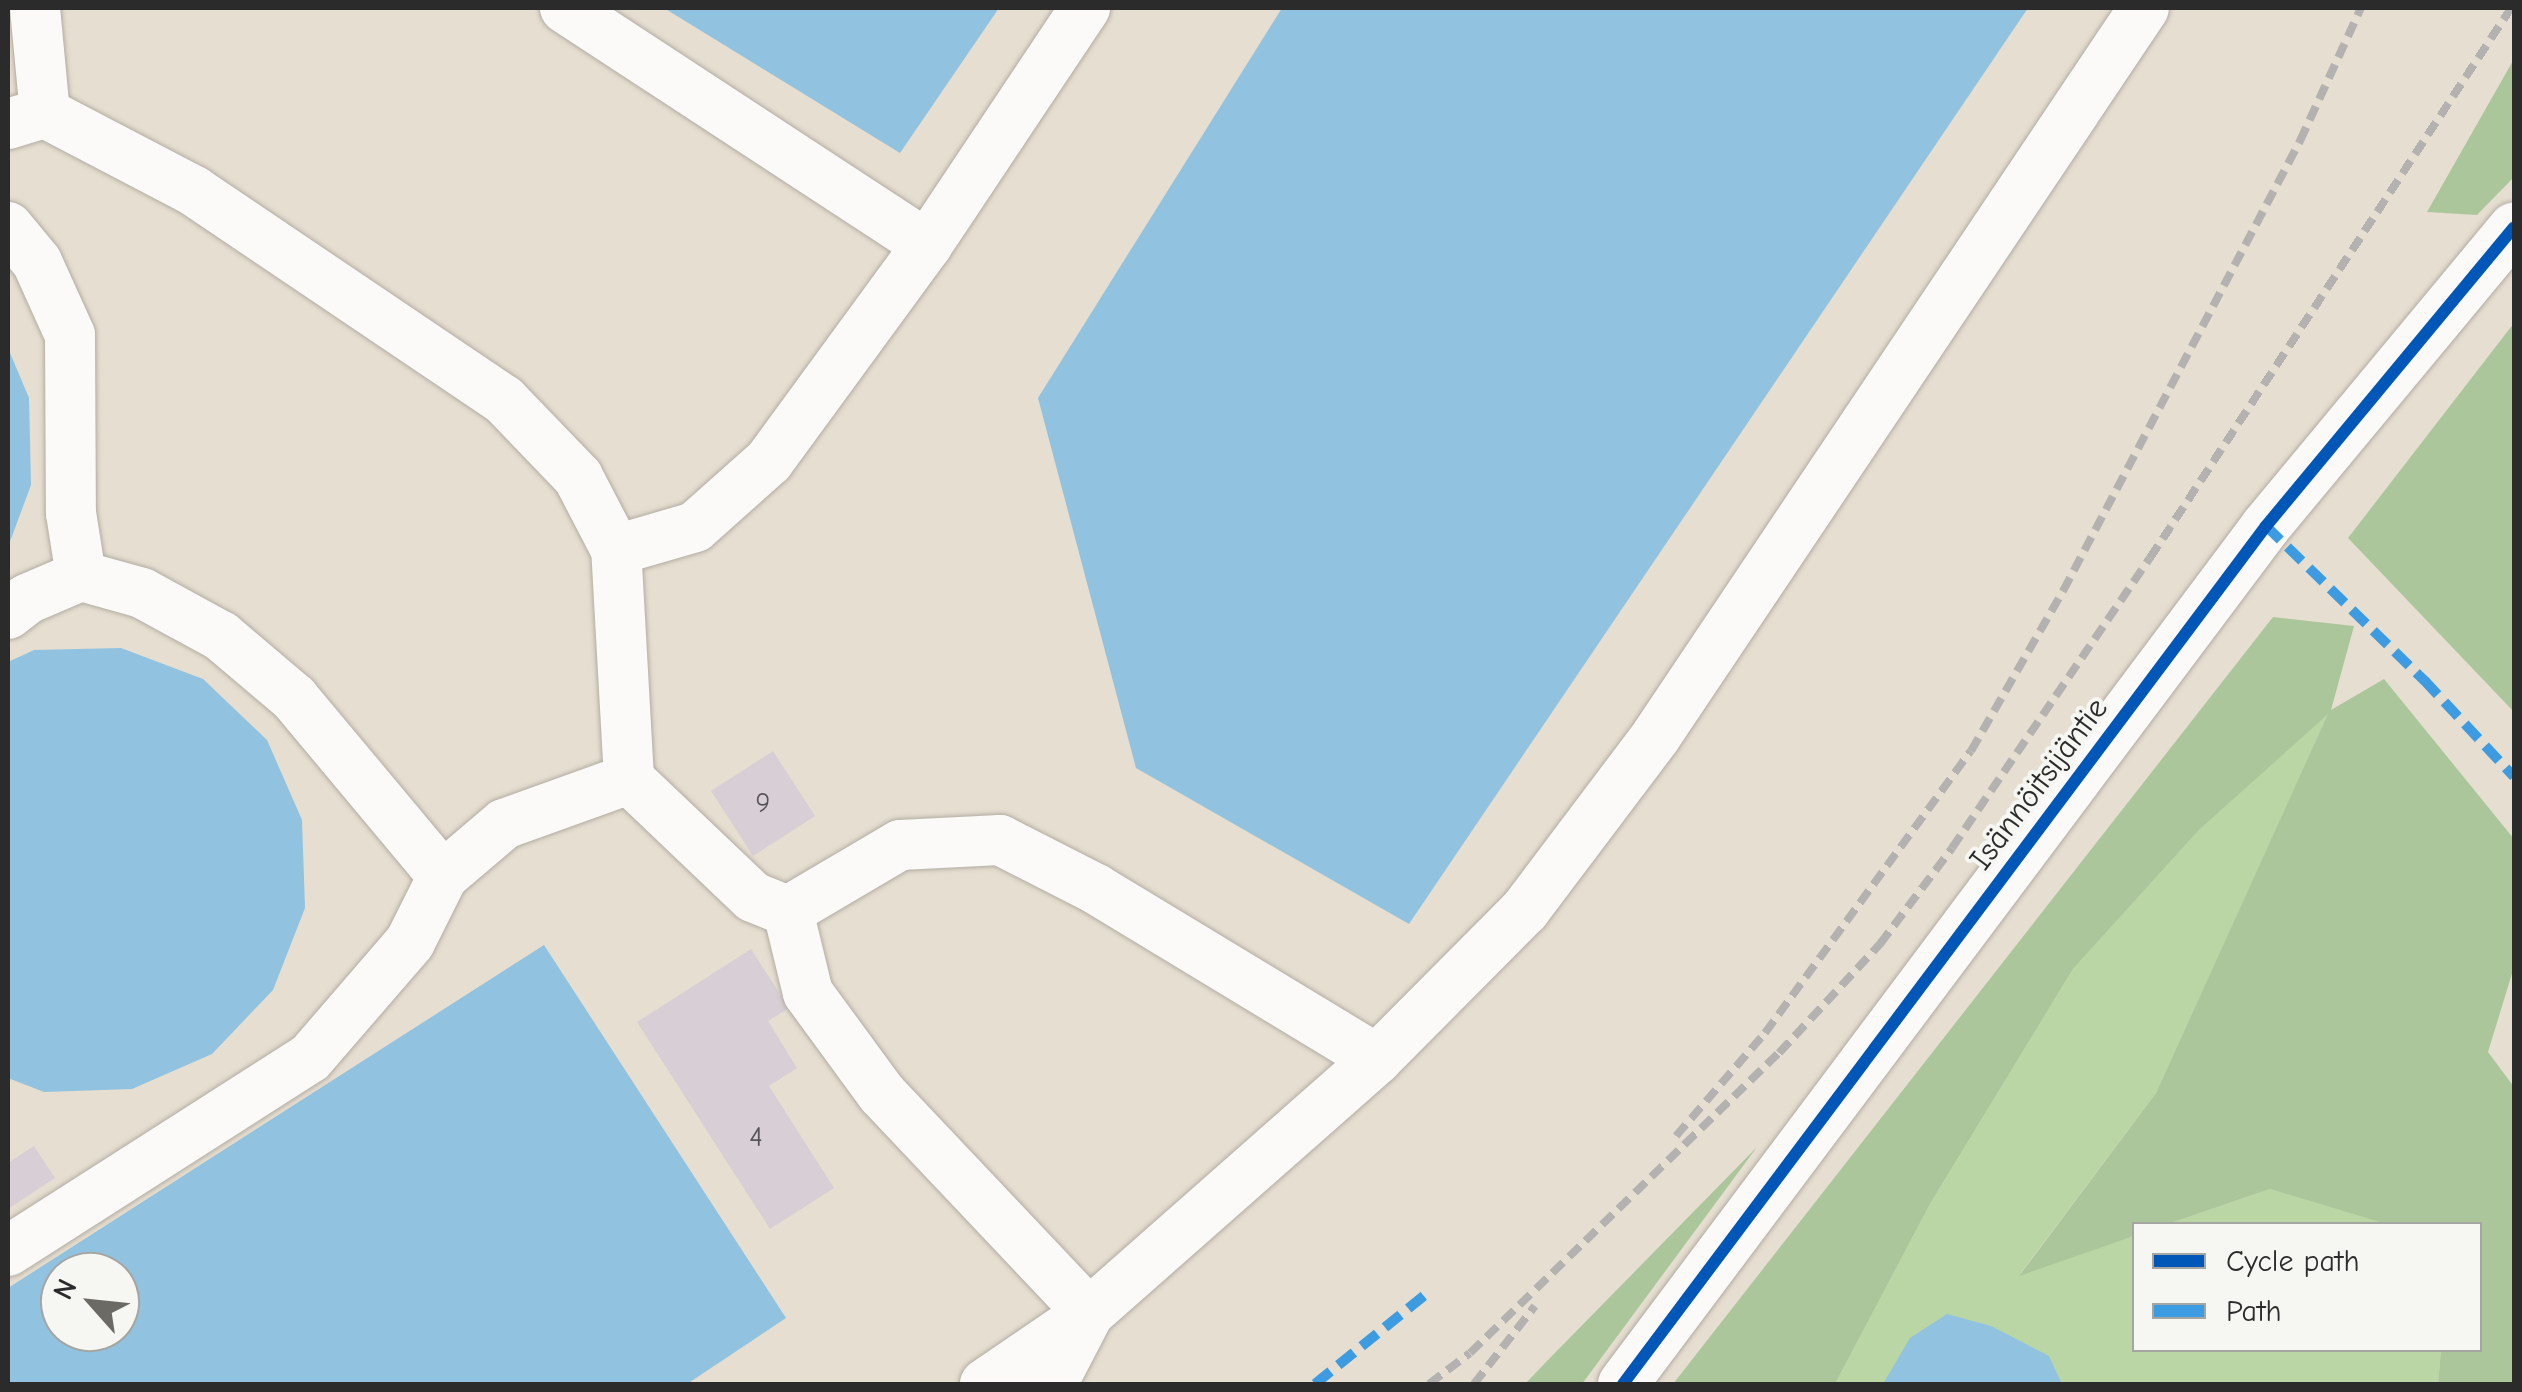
<!DOCTYPE html>
<html>
<head>
<meta charset="utf-8">
<style>
	body { margin:0 }
	#map { position:relative; width:2522px; height:1392px; overflow:hidden; background:#e6ded0; font-family:"Comic Neue",sans-serif }
	div>[style] { position:absolute }
	[style*='--x'] { left:calc(var(--x)*1px); top:calc(var(--y)*1px); width:calc(var(--w)*1px); rotate:calc(var(--a)*1deg) }
	.green>* { inset:0; background:#bbd6a5 }
	.forest>* { inset:0; background:#abc69b }
	.water>* { inset:0; background:#91c2df }
	.building>* { inset:0; background:#d8cfd6 }
	.roads { filter:drop-shadow(0 0 2px #b2aca3) drop-shadow(0 0 2px #b2aca3) }
	.minor>* { height:50px; margin:-25px; padding:0 25px; transform-origin:25px; border-radius:25px; background:#fbfaf8 }
	.rail>* { height:8px; margin-top:-4px; transform-origin:0; background:repeating-linear-gradient(90deg,#b3b2b0 0 15px,transparent 0 23px) }
	.quiet>* { height:10px; margin-top:-5px; transform-origin:0; background:repeating-linear-gradient(90deg,#3d9ce1 0 20px,transparent 0 30px) }
	.cycleway>* { height:12px; margin:-6px; padding:0 6px; transform-origin:6px; border-radius:6px; background:#0057b8 }
	span { translate:-50% -50%; white-space:nowrap; text-align:center; line-height:1.15; -webkit-text-stroke:8px #f6f6f2; paint-order:stroke }
	.number-label { font-size:28px; color:#565456 }
	.number-label span { -webkit-text-stroke-width:0 }
	.street-label { font-size:32px; color:#2b2b2b }
	.frame { position:absolute; inset:0; border:10px solid #2b2b2b; pointer-events:none }
	.legend { position:absolute; left:2132px; top:1222px; width:350px; height:130px; box-sizing:border-box; background:#f6f6f2; border:2px solid #a5a5a2; margin:0; padding:12px 18px; list-style:none; font-size:30px; color:#2b2b2b }
	.legend li { display:flex; align-items:center; gap:20px; height:50px }
	.legend b { width:50px; border:2px solid #a5a5a2 }
	.north { position:absolute; left:40px; top:1252px; width:100px; height:100px; box-sizing:border-box; background:#f6f6f2; border:2px solid #a5a5a2; border-radius:50%; rotate:297deg; font-size:28px; font-weight:700; line-height:40px; text-align:center; color:#2b2b2b }
	.north::after { content:''; display:block; margin:auto; width:35px; height:45px; background:#6c6a65; clip-path:polygon(50% 0,100% 100%,50% 72%,0 100%) }
</style>
</head>
<body>
<div id="map">
	<div class="green">
		<i style="clip-path:polygon(2330px 711px,2156px 1093px,2020px 1274px,2134px 1236px,2134px 1350px,2441px 1350px,2438px 1384px,1835px 1384px,1930px 1204px,2073px 969px,2199px 830px)"></i>
		<i style="clip-path:polygon(2270px 1189px,2386px 1222px,2387px 1224px,2168px 1224px)"></i>
	</div>
	<div class="forest">
		<i style="clip-path:polygon(2514px 59px,2514px 177px,2477px 215px,2427px 212px)"></i>
		<i style="clip-path:polygon(2514px 323px,2514px 712px,2348px 538px)"></i>
		<i style="clip-path:polygon(2273px 617px,2354px 626px,2331px 710px,2384px 679px,2514px 839px,2514px 967px,2488px 1052px,2514px 1087px,2514px 1384px,2438px 1384px,2441px 1350px,2480px 1350px,2480px 1224px,2387px 1224px,2270px 1189px,2168px 1224px,2134px 1224px,2134px 1236px,2019px 1276px,2156px 1093px,2328px 714px,2199px 830px,2073px 969px,1930px 1204px,1835px 1384px,1673px 1384px)"></i>
		<i style="clip-path:polygon(1757px 1147px,1582px 1384px,1525px 1384px,1547px 1361px)"></i>
	</div>
	<div class="water">
		<i style="clip-path:polygon(664px 8px,999px 8px,900px 153px)"></i>
		<i style="clip-path:polygon(1282px 8px,2028px 8px,1409px 924px,1136px 768px,1038px 398px)"></i>
		<i style="clip-path:polygon(8px 348px,29px 398px,31px 485px,8px 547px)"></i>
		<i style="clip-path:polygon(121px 648px,203px 679px,267px 740px,302px 820px,305px 908px,273px 990px,212px 1054px,132px 1089px,44px 1092px,8px 1078px,8px 662px,34px 650px)"></i>
		<i style="clip-path:polygon(evenodd,544px 945px,786px 1318px,687px 1384px,8px 1384px,8px 1288px,544px 945px,120px 1272px,120px 1332px,60px 1332px,60px 1272px,120px 1272px)"></i>
		<i style="clip-path:polygon(1947px 1314px,1991px 1326px,2049px 1356px,2062px 1384px,1883px 1384px,1910px 1338px)"></i>
	</div>
	<div class="building">
		<i style="clip-path:polygon(773px 751px,815px 816px,753px 856px,711px 791px)"></i>
		<i style="clip-path:polygon(751px 949px,789px 1008px,768px 1021px,797px 1068px,769px 1086px,834px 1188px,770px 1229px,637px 1022px)"></i>
		<i style="clip-path:polygon(34px 1146px,55px 1178px,8px 1209px,8px 1163px)"></i>
	</div>
	<div class="roads">
		<div class="minor">
			<i style="--x:35;--y:8;--w:105;--a:84.6"></i>
			<i style="--x:565;--y:8;--w:433;--a:33.2"></i>
			<i style="--x:927;--y:245;--w:285;--a:-56.3"></i>
			<i style="--x:8;--y:124;--w:39;--a:-17"></i>
			<i style="--x:45;--y:113;--w:168;--a:27.6"></i>
			<i style="--x:194;--y:191;--w:374;--a:34"></i>
			<i style="--x:504;--y:400;--w:107;--a:46.1"></i>
			<i style="--x:578;--y:477;--w:82;--a:62.5"></i>
			<i style="--x:8;--y:227;--w:45;--a:50.4"></i>
			<i style="--x:37;--y:262;--w:80;--a:65.7"></i>
			<i style="--x:70;--y:335;--w:178;--a:89.7"></i>
			<i style="--x:71;--y:513;--w:64;--a:81"></i>
			<i style="--x:8;--y:614;--w:24;--a:-38"></i>
			<i style="--x:27;--y:599;--w:59;--a:-23.1"></i>
			<i style="--x:81;--y:576;--w:63;--a:15.6"></i>
			<i style="--x:142;--y:593;--w:90;--a:28.6"></i>
			<i style="--x:221;--y:636;--w:96;--a:40.3"></i>
			<i style="--x:294;--y:698;--w:232;--a:50.1"></i>
			<i style="--x:629;--y:779;--w:171;--a:43.6"></i>
			<i style="--x:753;--y:897;--w:38;--a:22"></i>
			<i style="--x:788;--y:911;--w:130;--a:-30.5"></i>
			<i style="--x:900;--y:845;--w:100;--a:-2.9"></i>
			<i style="--x:1000;--y:840;--w:108;--a:27"></i>
			<i style="--x:1096;--y:889;--w:328;--a:31.2"></i>
			<i style="--x:788;--y:911;--w:84;--a:76.3"></i>
			<i style="--x:808;--y:993;--w:125;--a:53.8"></i>
			<i style="--x:882;--y:1094;--w:301;--a:46.6"></i>
			<i style="--x:1089;--y:1313;--w:80;--a:117.5"></i>
			<i style="--x:8;--y:1251;--w:358;--a:-32.6"></i>
			<i style="--x:310;--y:1058;--w:153;--a:-49.2"></i>
			<i style="--x:410;--y:942;--w:74;--a:-63.4"></i>
			<i style="--x:443;--y:876;--w:80;--a:-40.4"></i>
			<i style="--x:504;--y:824;--w:133;--a:-19.8"></i>
			<i style="--x:629;--y:779;--w:229;--a:-93.2"></i>
			<i style="--x:616;--y:550;--w:82;--a:-16.2"></i>
			<i style="--x:695;--y:527;--w:99;--a:-41.7"></i>
			<i style="--x:769;--y:461;--w:268;--a:-53.8"></i>
			<i style="--x:985;--y:1384;--w:126;--a:-34.3"></i>
			<i style="--x:1089;--y:1313;--w:384;--a:-41.4"></i>
			<i style="--x:1377;--y:1059;--w:210;--a:-45.2"></i>
			<i style="--x:1525;--y:910;--w:218;--a:-53"></i>
			<i style="--x:1656;--y:736;--w:876;--a:-56.16"></i>
			<i style="--x:1623;--y:1384;--w:1072;--a:-53.15"></i>
			<i style="--x:2266;--y:526;--w:388;--a:-50.3"></i>
		</div>
	</div>
	<div class="rail">
		<i style="--x:1676;--y:1136;--w:136;--a:-49.2"></i>
		<i style="--x:1765;--y:1033;--w:349;--a:-53.9"></i>
		<i style="--x:1971;--y:751;--w:185;--a:-60.1"></i>
		<i style="--x:2063;--y:591;--w:509;--a:-62.23"></i>
		<i style="--x:2300;--y:141;--w:146;--a:-65.4"></i>
		<i style="--x:1429;--y:1384;--w:51;--a:-37.1"></i>
		<i style="--x:1470;--y:1353;--w:431;--a:-44.2"></i>
		<i style="--x:1779;--y:1053;--w:149;--a:-47.2"></i>
		<i style="--x:1880;--y:944;--w:120;--a:-53.1"></i>
		<i style="--x:1952;--y:848;--w:351;--a:-55.7"></i>
		<i style="--x:2150;--y:558;--w:658;--a:-56.72"></i>
		<i style="--x:1474;--y:1384;--w:99;--a:-52"></i>
	</div>
	<div class="quiet">
		<i style="--x:2266;--y:526;--w:221;--a:44.3"></i>
		<i style="--x:2424;--y:680;--w:132;--a:47.1"></i>
		<i style="--x:1315;--y:1384;--w:143;--a:-39"></i>
	</div>
	<div class="cycleway">
		<i style="--x:1623;--y:1384;--w:1072;--a:-53.15"></i>
		<i style="--x:2266;--y:526;--w:388;--a:-50.3"></i>
	</div>
	<div class="number-label">
		<span style="left:763px;top:803px">9</span>
		<span style="left:756px;top:1137px">4</span>
	</div>
	<div class="street-label">
		<span style="left:2039px;top:784px;rotate:-53deg">Isännöitsijäntie</span>
	</div>
	<div class="frame"></div>
	<ul class="legend">
	<li><b style="height:12px;background:#0057b8"></b>Cycle path</li>
	<li><b style="height:12px;background:#3d9ce1"></b>Path</li>
	</ul>
	<div class="north">N</div>
</div>
</body>
</html>
